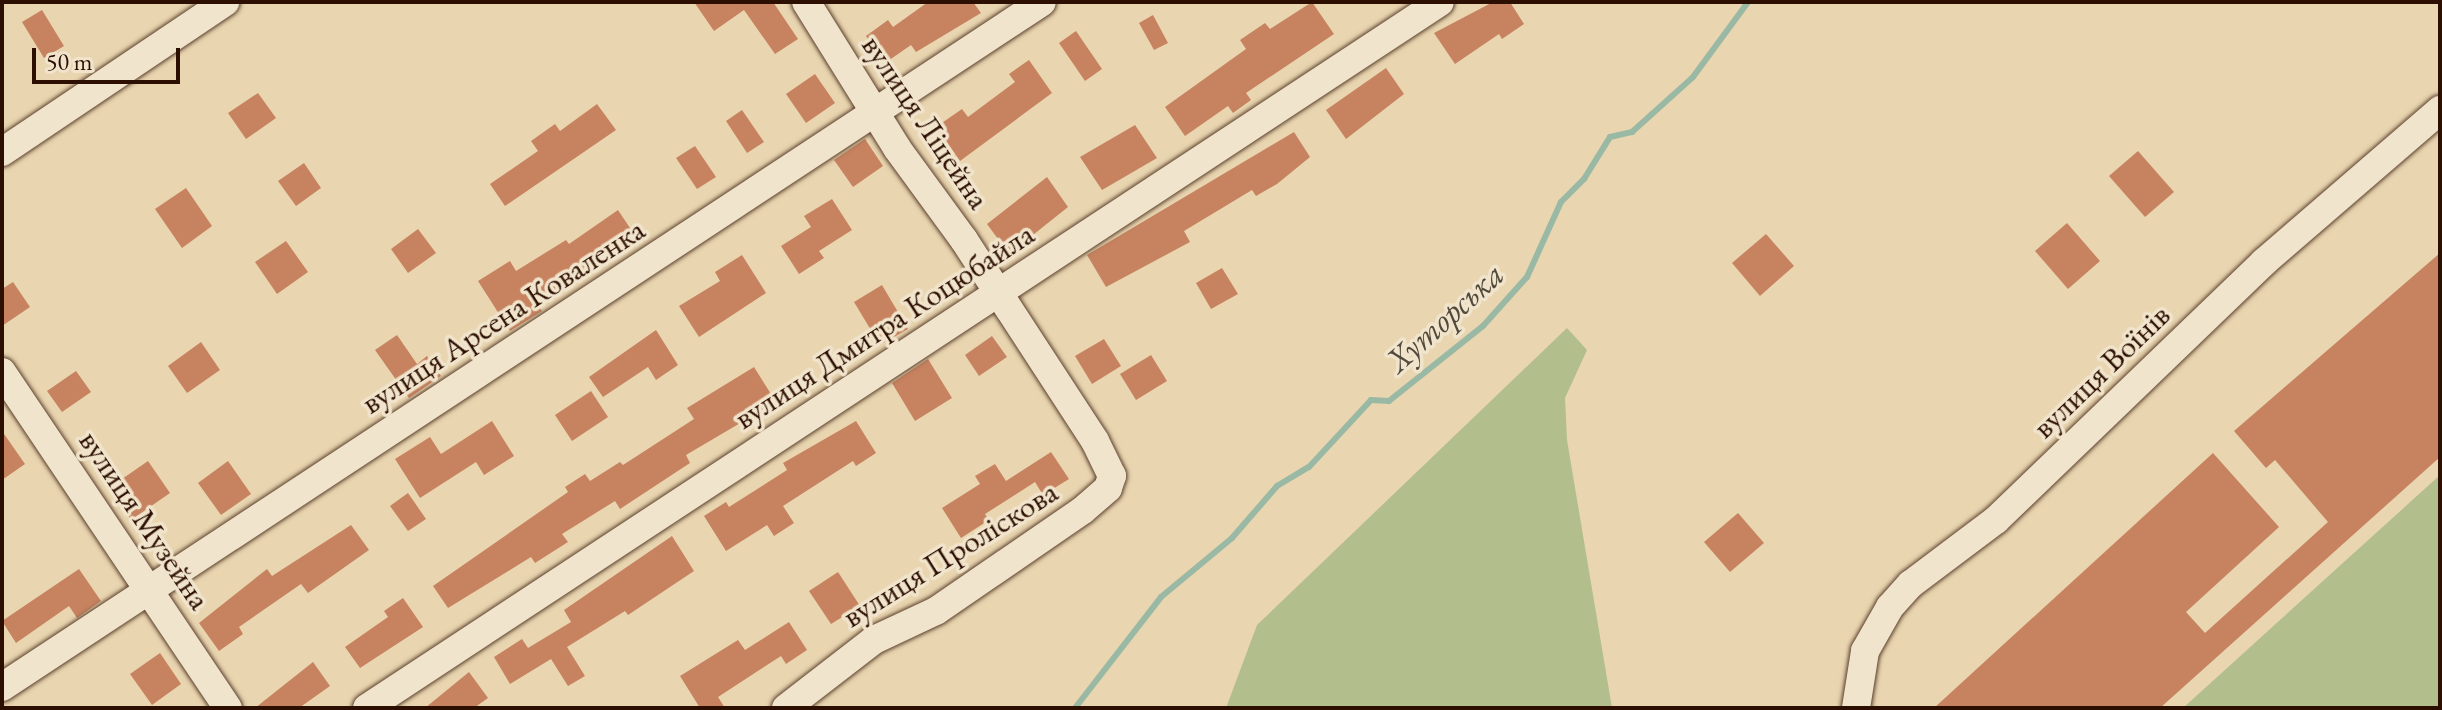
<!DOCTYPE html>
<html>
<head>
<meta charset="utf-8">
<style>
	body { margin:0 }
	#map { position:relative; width:2442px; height:710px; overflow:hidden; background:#e9d5b0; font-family:"EB Garamond",serif }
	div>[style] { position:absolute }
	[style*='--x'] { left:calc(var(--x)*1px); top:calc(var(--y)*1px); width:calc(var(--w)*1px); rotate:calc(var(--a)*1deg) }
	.green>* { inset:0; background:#b3be8d }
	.stream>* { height:6px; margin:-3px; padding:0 3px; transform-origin:3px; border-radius:3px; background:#99b9a5 }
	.building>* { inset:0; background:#c78360 }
	.roads { filter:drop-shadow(0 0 2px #5b402c) drop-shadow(0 0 2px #5b402c) }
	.minor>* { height:28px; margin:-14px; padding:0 14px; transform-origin:14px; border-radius:14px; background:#f1e4cc }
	span { translate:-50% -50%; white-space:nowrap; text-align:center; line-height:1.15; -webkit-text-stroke:7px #f1e4cc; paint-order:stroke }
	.street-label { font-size:32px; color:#2c0f00 }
	.water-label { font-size:34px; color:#524a3a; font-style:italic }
	.frame { position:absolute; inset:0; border:4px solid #2c0f00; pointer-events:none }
	.scale { position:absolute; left:32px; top:48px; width:148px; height:36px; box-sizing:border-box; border:4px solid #2c0f00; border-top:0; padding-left:10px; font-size:24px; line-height:28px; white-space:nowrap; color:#2c0f00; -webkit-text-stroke:6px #f1e4cc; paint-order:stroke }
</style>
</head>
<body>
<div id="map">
	<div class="green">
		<i style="clip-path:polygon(1567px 328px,1587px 350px,1565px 398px,1567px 440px,1612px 708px,1226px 708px,1257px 625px)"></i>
		<i style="clip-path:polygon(2440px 475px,2440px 708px,2183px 708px)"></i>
	</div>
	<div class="stream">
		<i style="--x:1075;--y:708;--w:140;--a:-52.2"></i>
		<i style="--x:1161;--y:597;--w:92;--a:-39.7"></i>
		<i style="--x:1232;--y:538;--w:69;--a:-49.1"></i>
		<i style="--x:1277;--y:486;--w:37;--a:-31"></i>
		<i style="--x:1309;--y:467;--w:91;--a:-47.2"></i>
		<i style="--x:1371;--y:400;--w:18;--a:3"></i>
		<i style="--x:1389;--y:401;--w:120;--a:-38.6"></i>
		<i style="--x:1483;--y:326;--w:66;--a:-48.1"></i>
		<i style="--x:1527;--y:277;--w:82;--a:-65.6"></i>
		<i style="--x:1561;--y:202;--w:33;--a:-45"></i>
		<i style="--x:1584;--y:179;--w:49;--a:-58.2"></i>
		<i style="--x:1610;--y:137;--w:23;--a:-13"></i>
		<i style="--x:1632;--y:132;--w:82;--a:-42"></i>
		<i style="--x:1693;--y:77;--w:93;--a:-53.7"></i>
	</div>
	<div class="building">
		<i style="clip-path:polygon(694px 2px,773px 2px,798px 39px,775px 54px,744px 10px,714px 31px)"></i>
		<i style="clip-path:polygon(928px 2px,973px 2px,981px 13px,916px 52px,911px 45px,885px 63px,866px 36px,888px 20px,893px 27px)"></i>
		<i style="clip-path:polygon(1312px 2px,1334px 34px,1246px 93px,1251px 100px,1233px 113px,1228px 106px,1185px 136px,1165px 107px,1246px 49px,1240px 40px,1265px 23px,1270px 29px)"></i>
		<i style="clip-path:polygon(1493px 2px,1510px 2px,1524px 24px,1502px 39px,1499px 34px,1455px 64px,1434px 33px)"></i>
		<i style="clip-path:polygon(42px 10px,64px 46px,44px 58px,22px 22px)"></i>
		<i style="clip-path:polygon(1153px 15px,1168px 43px,1154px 50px,1139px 23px)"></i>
		<i style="clip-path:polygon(1076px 31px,1102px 69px,1085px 81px,1059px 43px)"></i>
		<i style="clip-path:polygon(1029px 60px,1052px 93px,960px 161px,936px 127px,962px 109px,968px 117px,1015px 82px,1009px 74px)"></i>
		<i style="clip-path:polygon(1386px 68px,1404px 94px,1346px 139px,1326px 110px)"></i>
		<i style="clip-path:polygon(815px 74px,835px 103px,806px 123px,786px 94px)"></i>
		<i style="clip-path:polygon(258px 93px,276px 118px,246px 139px,228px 113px)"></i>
		<i style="clip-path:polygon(597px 104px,616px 130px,505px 206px,490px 184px,538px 151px,531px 141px,555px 124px,560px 131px)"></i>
		<i style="clip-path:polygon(742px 110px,764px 142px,747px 153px,726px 121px)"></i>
		<i style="clip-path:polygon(1135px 125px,1157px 158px,1102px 190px,1080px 157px)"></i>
		<i style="clip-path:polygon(1294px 132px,1310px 157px,1277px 184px,1256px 196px,1252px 190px,1184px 231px,1190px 242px,1106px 287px,1087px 255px)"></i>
		<i style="clip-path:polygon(865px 139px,883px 166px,853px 187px,834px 160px)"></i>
		<i style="clip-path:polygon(695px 146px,716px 177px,697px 189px,676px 158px)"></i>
		<i style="clip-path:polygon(2138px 151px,2174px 192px,2145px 217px,2109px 176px)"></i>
		<i style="clip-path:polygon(304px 163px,321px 188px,296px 206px,278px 181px)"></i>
		<i style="clip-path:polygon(1047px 177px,1068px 207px,1009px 254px,987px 224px)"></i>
		<i style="clip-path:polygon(186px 188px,212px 226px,182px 248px,155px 209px)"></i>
		<i style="clip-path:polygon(832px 199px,852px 230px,819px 251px,824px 258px,799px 274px,781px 246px,811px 227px,804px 216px)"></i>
		<i style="clip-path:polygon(618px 210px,636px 237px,538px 305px,542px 311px,510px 331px,478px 281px,510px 261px,516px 271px,566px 240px,569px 244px)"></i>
		<i style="clip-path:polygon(2067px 223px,2100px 261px,2068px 289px,2035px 251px)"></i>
		<i style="clip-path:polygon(418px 229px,436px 253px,408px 273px,391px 249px)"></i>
		<i style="clip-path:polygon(1766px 234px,1794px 266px,1760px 296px,1732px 263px)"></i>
		<i style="clip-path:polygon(286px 241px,308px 272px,277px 294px,255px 262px)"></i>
		<i style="clip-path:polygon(2440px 253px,2440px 457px,2160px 708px,1934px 708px,2213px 453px,2279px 527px,2186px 612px,2205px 633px,2328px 522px,2275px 460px,2266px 468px,2234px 431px)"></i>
		<i style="clip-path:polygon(742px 255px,766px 293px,699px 337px,679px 306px,720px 281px,715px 272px)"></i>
		<i style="clip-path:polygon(1222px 268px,1238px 294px,1211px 309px,1196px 283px)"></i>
		<i style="clip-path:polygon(13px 282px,30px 307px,2px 326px,2px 289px)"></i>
		<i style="clip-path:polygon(882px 285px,908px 329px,880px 345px,854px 302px)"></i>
		<i style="clip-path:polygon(656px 330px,678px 365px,656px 380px,648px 367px,603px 397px,589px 377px)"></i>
		<i style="clip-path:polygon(397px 335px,417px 364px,427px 356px,441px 376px,409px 398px,375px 350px)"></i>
		<i style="clip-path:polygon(992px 336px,1007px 357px,979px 376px,965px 355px)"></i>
		<i style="clip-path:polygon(1104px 339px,1121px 366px,1092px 384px,1075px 356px)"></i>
		<i style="clip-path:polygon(201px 342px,220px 370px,187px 393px,168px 366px)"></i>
		<i style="clip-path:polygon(1151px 355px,1167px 381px,1136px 400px,1120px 374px)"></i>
		<i style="clip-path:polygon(928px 359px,952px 398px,915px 421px,892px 383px)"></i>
		<i style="clip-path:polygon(754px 367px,776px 402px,686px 455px,690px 463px,620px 509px,615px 501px,562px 534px,568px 542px,535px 563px,531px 557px,448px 608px,433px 586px,568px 492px,565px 487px,585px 474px,590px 481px,620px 462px,623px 465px,694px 419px,687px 408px)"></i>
		<i style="clip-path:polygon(76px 371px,91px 392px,62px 412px,47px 391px)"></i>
		<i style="clip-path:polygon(591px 391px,608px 417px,572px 441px,555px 415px)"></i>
		<i style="clip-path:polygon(492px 421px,514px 456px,484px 475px,476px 462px,420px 498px,395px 459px,430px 437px,441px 454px)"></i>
		<i style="clip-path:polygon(856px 421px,876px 453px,856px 466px,853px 461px,783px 506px,794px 523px,774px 536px,767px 525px,726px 551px,704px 516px,726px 502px,729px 507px,787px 470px,783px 463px)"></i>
		<i style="clip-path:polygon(2px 431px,25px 464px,2px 480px)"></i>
		<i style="clip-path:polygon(1051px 452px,1069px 479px,1043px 495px,1035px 482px,985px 514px,989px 520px,961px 538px,942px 508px,980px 484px,975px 476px,995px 464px,1006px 481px)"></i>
		<i style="clip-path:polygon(148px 461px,170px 493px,131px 520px,109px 488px)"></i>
		<i style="clip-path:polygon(228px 461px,251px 494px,221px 515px,198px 483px)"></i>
		<i style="clip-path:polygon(408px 493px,426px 519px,408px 531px,390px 506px)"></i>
		<i style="clip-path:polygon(1738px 513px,1764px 543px,1730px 572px,1704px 542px)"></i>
		<i style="clip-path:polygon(351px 525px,369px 550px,308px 593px,301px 584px,239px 627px,243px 634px,219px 651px,199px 623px,267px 569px,272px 576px)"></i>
		<i style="clip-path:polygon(672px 536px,694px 571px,628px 615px,625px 611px,567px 647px,585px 676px,568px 686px,551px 659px,510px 684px,494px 657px,522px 639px,528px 648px,571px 622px,564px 610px)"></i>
		<i style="clip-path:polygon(79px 569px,101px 601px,77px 618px,69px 606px,16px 643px,2px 621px)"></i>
		<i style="clip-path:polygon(838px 572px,860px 606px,831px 624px,809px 591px)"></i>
		<i style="clip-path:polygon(403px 598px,423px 627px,360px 668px,345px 647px,388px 617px,384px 611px)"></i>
		<i style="clip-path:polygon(789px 622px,807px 650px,786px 664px,781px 656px,718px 697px,725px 708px,700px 708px,680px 676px,738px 640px,745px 650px)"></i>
		<i style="clip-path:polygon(160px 653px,181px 684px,152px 705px,130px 674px)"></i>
		<i style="clip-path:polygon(313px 662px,330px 686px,299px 708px,255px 708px)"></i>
		<i style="clip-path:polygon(469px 672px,488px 698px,474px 708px,425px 708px)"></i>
	</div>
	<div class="roads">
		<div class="minor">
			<i style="--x:2;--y:152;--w:269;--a:-33.9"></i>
			<i style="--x:2;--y:372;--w:405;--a:56.1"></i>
			<i style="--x:2;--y:687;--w:1245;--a:-33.37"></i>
			<i style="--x:367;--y:708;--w:1284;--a:-33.34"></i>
			<i style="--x:786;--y:708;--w:111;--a:-37.7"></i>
			<i style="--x:874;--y:640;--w:68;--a:-25.1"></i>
			<i style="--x:936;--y:611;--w:178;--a:-34.5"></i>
			<i style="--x:1083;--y:510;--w:33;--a:-41"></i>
			<i style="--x:1108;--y:488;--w:13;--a:-72"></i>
			<i style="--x:1112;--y:476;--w:39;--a:-116"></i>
			<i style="--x:1095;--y:441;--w:240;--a:-123.1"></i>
			<i style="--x:964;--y:240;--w:114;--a:-126.1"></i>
			<i style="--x:897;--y:148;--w:172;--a:-121.9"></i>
			<i style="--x:1856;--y:708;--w:58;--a:-81"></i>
			<i style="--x:1865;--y:651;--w:51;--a:-60.4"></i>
			<i style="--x:1890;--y:607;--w:31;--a:-48"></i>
			<i style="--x:1911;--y:584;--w:106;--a:-37"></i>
			<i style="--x:1996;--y:520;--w:372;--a:-43.9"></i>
			<i style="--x:2264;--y:262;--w:233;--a:-40.8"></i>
		</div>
	</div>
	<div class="street-label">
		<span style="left:926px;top:122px;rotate:56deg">вулиця Ліцейна</span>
		<span style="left:503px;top:316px;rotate:-33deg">вулиця Арсена Коваленка</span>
		<span style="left:884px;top:326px;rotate:-33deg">вулиця Дмитра Коцюбайла</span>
		<span style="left:2101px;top:371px;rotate:-44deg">вулиця Воїнів</span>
		<span style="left:145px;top:520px;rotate:56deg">вулиця Музейна</span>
		<span style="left:950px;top:554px;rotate:-32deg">вулиця Проліскова</span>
	</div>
	<div class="water-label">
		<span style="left:1445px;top:317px;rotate:-42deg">Хуторська</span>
	</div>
	<div class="frame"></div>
	<div class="scale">50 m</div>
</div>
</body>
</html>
